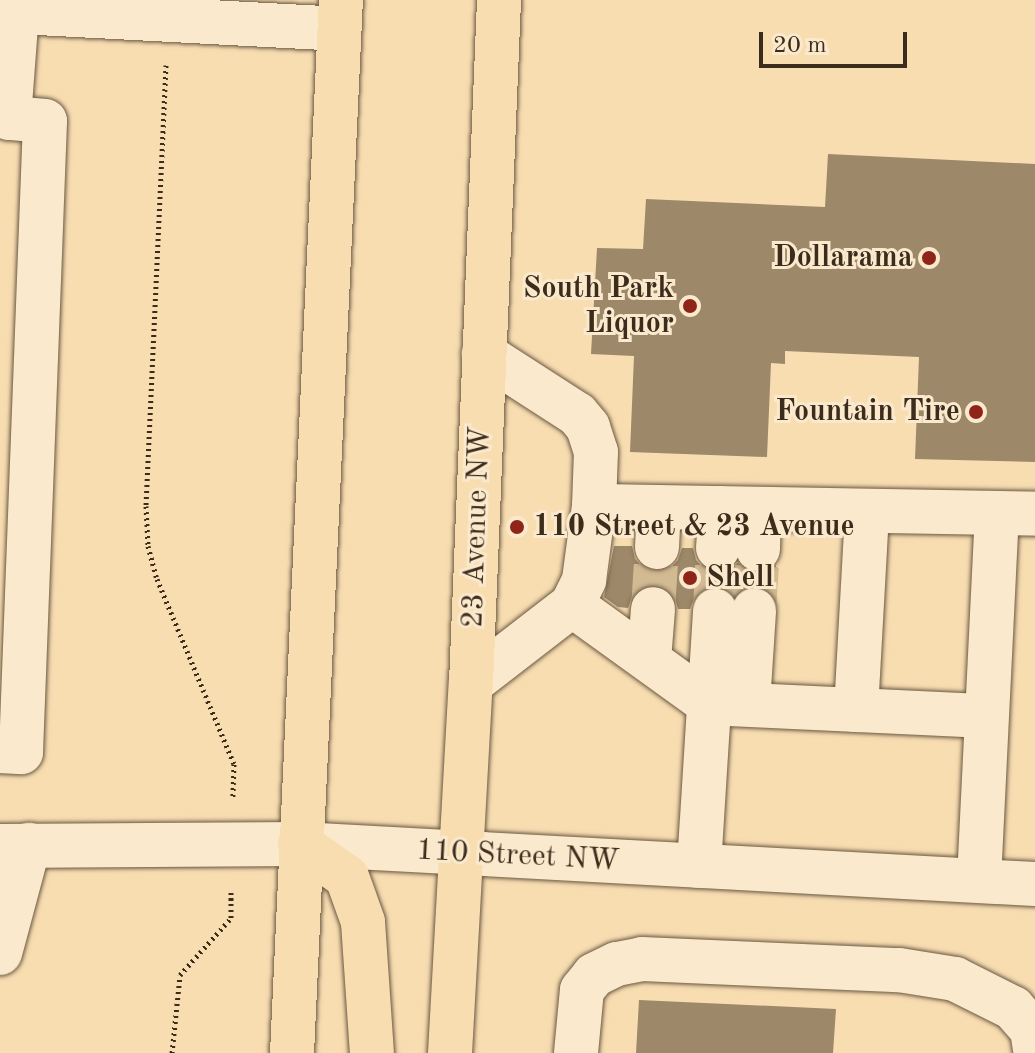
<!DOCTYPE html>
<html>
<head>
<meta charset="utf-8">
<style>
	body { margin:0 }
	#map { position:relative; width:1035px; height:1053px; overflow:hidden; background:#f8ddb1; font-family:"Old Standard TT",serif }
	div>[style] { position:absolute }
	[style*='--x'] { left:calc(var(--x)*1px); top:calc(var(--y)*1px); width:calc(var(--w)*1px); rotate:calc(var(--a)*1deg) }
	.building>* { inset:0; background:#9d8869 }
	.minor-tunnel>* { height:44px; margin-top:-22px; transform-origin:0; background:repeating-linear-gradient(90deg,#d2ba93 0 44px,transparent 0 66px) }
	.path>* { height:5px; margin-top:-2.5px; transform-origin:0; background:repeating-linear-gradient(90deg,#3b2c1c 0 2px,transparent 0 6px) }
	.roads { filter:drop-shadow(0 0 2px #6a5841) drop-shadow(0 0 2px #6a5841) }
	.minor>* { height:44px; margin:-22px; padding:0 22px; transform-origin:22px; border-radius:22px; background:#fae9cc }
	.major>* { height:44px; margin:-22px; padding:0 22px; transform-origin:22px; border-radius:22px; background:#f8ddb1 }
	.dots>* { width:22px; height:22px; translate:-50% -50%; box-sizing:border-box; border:4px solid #fae9cc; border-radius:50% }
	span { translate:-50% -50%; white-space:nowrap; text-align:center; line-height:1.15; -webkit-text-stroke:6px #fae9cc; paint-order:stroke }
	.poi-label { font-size:30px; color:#3b2c1c; font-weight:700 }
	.right { translate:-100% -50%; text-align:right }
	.left { translate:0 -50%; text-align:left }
	.street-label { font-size:30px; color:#3b2c1c }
	.scale { position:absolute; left:759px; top:32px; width:148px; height:36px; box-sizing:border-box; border:4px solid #3b2c1c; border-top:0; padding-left:10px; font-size:24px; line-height:28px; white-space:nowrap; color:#3b2c1c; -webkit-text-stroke:6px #fae9cc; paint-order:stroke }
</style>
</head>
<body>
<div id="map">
	<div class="building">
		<i style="clip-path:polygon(828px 154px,1035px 164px,1035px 462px,915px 459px,919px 357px,785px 351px,785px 364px,771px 363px,767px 457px,630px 452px,634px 356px,591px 354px,597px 248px,643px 249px,646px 199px,825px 207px)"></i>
		<i style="clip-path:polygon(614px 546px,632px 546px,635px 559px,644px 568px,655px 572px,669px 569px,678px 560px,682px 548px,693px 548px,696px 560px,703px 568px,715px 573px,728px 571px,738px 563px,757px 574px,776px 565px,774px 596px,756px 585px,744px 587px,734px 595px,716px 585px,703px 588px,695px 596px,690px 609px,678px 609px,675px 598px,668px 589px,654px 584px,642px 587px,633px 594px,628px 608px,618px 607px,604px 597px)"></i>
		<i style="clip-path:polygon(639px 1000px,836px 1009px,833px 1053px,636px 1053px)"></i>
	</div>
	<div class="minor-tunnel">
		<i style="--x:653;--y:609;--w:62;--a:-86.3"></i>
		<i style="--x:715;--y:610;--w:62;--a:-87.2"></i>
		<i style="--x:754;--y:610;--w:61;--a:-86.2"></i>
	</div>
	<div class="path">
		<i style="--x:166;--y:65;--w:441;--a:92.6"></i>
		<i style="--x:146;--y:506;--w:40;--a:87.1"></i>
		<i style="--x:148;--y:546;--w:34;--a:75"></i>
		<i style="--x:157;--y:579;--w:200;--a:67.4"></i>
		<i style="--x:234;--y:764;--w:34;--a:92"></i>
		<i style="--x:172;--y:1053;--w:78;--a:-84.1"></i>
		<i style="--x:180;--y:975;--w:76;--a:-48.2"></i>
		<i style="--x:231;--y:918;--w:26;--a:-90"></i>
	</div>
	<div class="roads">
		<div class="minor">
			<i style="--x:0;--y:11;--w:339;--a:3"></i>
			<i style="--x:594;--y:506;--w:441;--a:1"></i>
			<i style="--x:657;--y:547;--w:40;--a:-87.1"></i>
			<i style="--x:718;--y:548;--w:40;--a:-85.7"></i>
			<i style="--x:758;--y:549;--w:40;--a:-88.6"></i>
			<i style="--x:572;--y:605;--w:168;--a:35.8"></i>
			<i style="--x:708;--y:703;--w:278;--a:2.7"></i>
			<i style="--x:649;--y:660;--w:51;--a:-85.5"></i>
			<i style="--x:471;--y:683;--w:128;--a:-37.7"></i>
			<i style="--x:572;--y:605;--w:28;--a:-64"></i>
			<i style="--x:584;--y:580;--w:75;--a:-82.3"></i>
			<i style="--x:594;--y:506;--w:54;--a:-87.9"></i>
			<i style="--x:596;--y:452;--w:26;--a:-108"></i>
			<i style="--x:588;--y:427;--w:17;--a:-130"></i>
			<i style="--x:577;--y:414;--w:111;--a:-147.2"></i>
			<i style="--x:748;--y:704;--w:94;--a:-86.3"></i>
			<i style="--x:856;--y:710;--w:199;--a:-86.8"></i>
			<i style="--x:0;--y:751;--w:21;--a:3"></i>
			<i style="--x:21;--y:752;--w:631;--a:-87.82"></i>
			<i style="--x:45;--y:121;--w:36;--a:-175"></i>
			<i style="--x:9;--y:118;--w:106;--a:-85.7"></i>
			<i style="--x:0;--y:846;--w:300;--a:-0.4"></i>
			<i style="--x:300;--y:844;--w:736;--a:3.12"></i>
			<i style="--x:699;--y:866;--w:256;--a:-86.4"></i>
			<i style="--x:979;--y:880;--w:367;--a:-87.2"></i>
			<i style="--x:0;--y:953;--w:112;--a:-75"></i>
			<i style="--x:576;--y:1053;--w:63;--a:-84.6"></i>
			<i style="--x:582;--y:990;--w:19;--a:-51"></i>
			<i style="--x:594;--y:975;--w:25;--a:-26"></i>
			<i style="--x:617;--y:964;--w:25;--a:-11"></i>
			<i style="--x:642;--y:959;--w:257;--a:2.5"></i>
			<i style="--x:899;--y:970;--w:57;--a:9.1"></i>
			<i style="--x:955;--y:979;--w:65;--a:26.6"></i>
			<i style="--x:1013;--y:1008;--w:29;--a:49"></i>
			<i style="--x:1032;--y:1030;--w:19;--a:81"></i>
		</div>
		<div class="major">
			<i style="--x:300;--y:844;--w:57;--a:35.1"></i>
			<i style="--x:347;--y:877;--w:48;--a:70.4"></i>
			<i style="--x:363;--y:922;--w:131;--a:86.1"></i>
			<i style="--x:292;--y:1053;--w:1054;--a:-87.34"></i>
			<i style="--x:450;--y:1053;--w:371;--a:-86.8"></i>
			<i style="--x:471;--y:683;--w:684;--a:-87.65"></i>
		</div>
	</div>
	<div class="dots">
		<i style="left:929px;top:258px;background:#8f2418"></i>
		<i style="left:690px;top:306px;background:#8f2418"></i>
		<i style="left:976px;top:412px;background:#8f2418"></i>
		<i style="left:517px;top:527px;background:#8f2418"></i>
		<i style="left:690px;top:578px;background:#8f2418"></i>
	</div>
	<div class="poi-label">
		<span class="right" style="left:913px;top:258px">Dollarama</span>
		<span class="right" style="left:674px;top:306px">South Park<br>Liquor</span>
		<span class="right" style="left:960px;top:412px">Fountain Tire</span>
		<span class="left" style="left:533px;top:527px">110 Street &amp; 23 Avenue</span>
		<span class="left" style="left:706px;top:578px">Shell</span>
	</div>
	<div class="street-label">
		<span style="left:477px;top:527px;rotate:-88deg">23 Avenue NW</span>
		<span style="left:518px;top:856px;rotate:3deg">110 Street NW</span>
	</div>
	<div class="scale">20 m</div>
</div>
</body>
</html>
